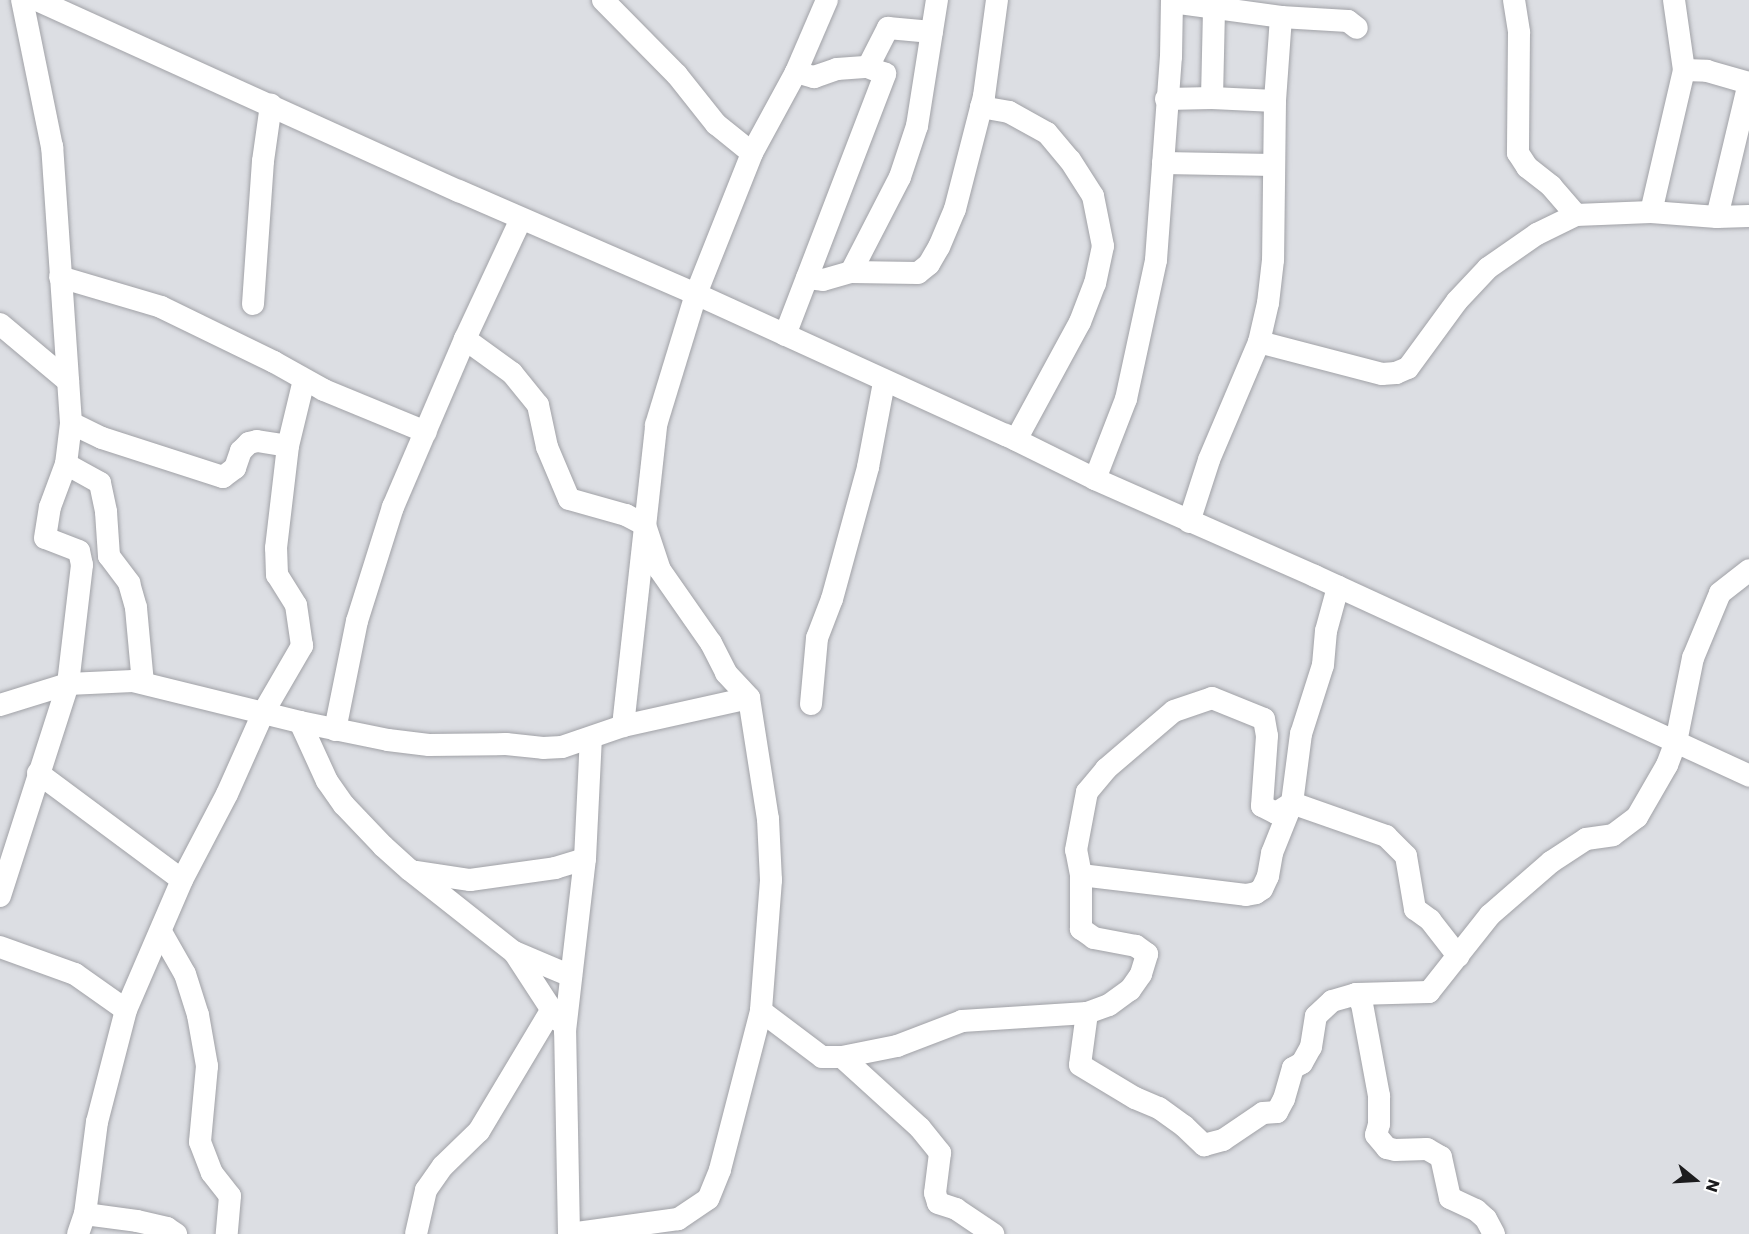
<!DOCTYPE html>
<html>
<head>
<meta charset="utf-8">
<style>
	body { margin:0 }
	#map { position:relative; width:1749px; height:1234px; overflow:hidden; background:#dcdee3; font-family:Poppins,sans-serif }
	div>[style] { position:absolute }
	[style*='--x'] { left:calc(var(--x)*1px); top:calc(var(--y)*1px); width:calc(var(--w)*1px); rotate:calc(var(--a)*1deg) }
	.roads { filter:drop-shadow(0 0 2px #a1a2a7) drop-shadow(0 0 2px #a1a2a7) }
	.minor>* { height:22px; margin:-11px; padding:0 11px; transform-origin:11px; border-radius:11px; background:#fff }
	span { translate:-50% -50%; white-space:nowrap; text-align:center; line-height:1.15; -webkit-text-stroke:4.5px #fff; paint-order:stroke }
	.north { position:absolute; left:1665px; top:1150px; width:60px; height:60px; -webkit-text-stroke:4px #fff; paint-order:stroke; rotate:108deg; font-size:16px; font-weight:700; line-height:24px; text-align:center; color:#1c1c1e }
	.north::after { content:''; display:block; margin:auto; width:21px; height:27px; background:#1c1c1e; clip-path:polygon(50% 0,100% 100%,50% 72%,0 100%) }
</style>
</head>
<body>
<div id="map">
	<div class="roads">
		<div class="minor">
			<i style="--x:37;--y:0;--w:463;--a:24.4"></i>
			<i style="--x:459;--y:191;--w:258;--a:23.5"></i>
			<i style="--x:696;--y:294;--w:341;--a:24.5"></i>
			<i style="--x:1006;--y:435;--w:99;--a:26.3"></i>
			<i style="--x:1095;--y:479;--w:240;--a:23.8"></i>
			<i style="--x:1315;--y:576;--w:478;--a:24.7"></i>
			<i style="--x:603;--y:0;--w:105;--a:45.4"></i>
			<i style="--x:677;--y:75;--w:63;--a:51.5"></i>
			<i style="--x:716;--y:124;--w:46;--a:38.9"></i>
			<i style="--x:1514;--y:0;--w:33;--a:81"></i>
			<i style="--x:1519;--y:33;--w:120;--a:90.5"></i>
			<i style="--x:1518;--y:153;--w:17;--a:57"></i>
			<i style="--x:1527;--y:167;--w:31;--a:38"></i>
			<i style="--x:1551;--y:186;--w:38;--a:49"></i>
			<i style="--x:1674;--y:0;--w:71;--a:81.9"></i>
			<i style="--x:1172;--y:2;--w:110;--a:7.8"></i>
			<i style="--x:1281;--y:17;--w:84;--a:94.1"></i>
			<i style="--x:1275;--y:101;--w:159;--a:90.7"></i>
			<i style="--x:1273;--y:260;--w:43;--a:96.6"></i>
			<i style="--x:1268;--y:303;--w:40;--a:103"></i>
			<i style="--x:1259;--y:342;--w:128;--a:113"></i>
			<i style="--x:1209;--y:460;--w:65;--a:107.9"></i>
			<i style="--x:1281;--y:17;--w:67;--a:3.4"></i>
			<i style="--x:1348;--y:21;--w:11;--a:38"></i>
			<i style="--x:796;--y:72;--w:19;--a:16"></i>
			<i style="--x:814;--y:77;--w:24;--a:-19"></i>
			<i style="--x:837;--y:69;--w:31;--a:-4"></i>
			<i style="--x:868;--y:67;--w:44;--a:-62.9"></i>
			<i style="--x:888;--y:28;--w:44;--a:5.2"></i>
			<i style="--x:1212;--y:98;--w:91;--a:-88.7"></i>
			<i style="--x:1166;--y:99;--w:46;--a:-1.2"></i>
			<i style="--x:1212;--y:98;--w:63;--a:2.7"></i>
			<i style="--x:981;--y:107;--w:28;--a:10"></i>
			<i style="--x:1009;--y:112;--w:43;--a:28.9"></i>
			<i style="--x:1047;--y:133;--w:35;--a:50"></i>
			<i style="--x:1070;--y:160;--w:43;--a:57.4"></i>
			<i style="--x:1093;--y:196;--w:51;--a:78.7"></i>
			<i style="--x:1103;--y:246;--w:38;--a:102"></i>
			<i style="--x:1095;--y:283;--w:42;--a:111"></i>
			<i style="--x:1080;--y:322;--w:134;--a:118.5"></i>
			<i style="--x:1163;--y:163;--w:111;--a:1"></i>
			<i style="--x:1651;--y:212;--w:146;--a:-76.9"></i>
			<i style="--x:1684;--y:70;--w:23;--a:2"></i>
			<i style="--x:1707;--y:71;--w:44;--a:15.9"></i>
			<i style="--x:1717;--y:217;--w:138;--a:-76.6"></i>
			<i style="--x:851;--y:272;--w:67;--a:0.9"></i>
			<i style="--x:918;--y:273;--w:14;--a:-39"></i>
			<i style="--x:929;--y:264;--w:20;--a:-60"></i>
			<i style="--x:939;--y:247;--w:41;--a:-67.2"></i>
			<i style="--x:955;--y:209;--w:117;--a:-75.6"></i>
			<i style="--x:984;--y:96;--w:97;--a:-82.3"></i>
			<i style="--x:60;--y:277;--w:105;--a:16.5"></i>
			<i style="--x:161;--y:307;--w:126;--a:26"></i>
			<i style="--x:274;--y:362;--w:57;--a:29.2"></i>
			<i style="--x:324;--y:390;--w:110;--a:22.4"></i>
			<i style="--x:807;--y:278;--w:16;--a:7"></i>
			<i style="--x:823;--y:280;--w:29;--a:-16"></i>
			<i style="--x:851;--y:272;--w:107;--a:-62.7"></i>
			<i style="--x:900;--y:177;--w:54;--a:-71.6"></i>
			<i style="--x:917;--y:126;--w:128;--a:-81"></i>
			<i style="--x:253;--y:304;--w:143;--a:-86"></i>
			<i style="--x:263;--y:161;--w:57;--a:-81.9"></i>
			<i style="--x:0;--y:324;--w:89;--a:40"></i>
			<i style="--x:785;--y:335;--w:280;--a:-69"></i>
			<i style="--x:885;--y:74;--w:18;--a:-158"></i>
			<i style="--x:465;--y:339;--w:58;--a:35.9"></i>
			<i style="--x:512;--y:373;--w:41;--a:50.9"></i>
			<i style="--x:538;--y:405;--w:43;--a:77.9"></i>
			<i style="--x:547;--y:447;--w:56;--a:67.1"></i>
			<i style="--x:569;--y:499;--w:59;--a:15.7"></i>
			<i style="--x:626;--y:515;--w:21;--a:28"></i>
			<i style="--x:645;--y:525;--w:47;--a:71.6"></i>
			<i style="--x:660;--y:570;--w:89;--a:55.1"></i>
			<i style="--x:711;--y:643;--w:34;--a:63"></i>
			<i style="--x:726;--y:673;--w:34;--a:47"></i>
			<i style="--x:749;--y:698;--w:122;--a:81.1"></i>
			<i style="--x:768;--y:819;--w:61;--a:87.2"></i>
			<i style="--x:771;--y:880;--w:131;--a:94.4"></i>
			<i style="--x:761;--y:1011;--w:164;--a:104.5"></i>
			<i style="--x:720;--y:1170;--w:31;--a:112"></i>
			<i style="--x:708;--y:1199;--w:36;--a:146"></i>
			<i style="--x:678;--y:1219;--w:109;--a:172.1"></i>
			<i style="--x:1259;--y:342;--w:127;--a:14.6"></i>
			<i style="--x:1382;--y:374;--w:14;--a:-4"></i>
			<i style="--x:1396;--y:373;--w:13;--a:-23"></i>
			<i style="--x:1408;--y:368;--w:83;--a:-53.8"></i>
			<i style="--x:1457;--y:301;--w:45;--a:-46.8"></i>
			<i style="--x:1488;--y:268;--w:60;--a:-34.8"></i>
			<i style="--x:1537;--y:234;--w:43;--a:-26"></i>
			<i style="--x:1576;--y:215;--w:75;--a:-2.3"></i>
			<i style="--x:1651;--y:212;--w:66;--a:4.3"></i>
			<i style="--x:1717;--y:217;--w:32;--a:-2"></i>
			<i style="--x:71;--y:423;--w:34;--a:26"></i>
			<i style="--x:102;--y:438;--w:127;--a:17.9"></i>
			<i style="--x:223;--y:477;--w:15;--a:-37"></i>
			<i style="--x:235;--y:468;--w:18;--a:-71"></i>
			<i style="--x:241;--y:451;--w:11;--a:-45"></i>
			<i style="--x:249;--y:443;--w:8;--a:-14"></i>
			<i style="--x:257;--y:441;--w:31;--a:9"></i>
			<i style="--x:66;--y:464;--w:39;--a:29"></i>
			<i style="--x:100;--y:483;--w:30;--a:78"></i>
			<i style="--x:106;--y:512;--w:44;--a:86.1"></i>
			<i style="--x:109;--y:556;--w:34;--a:53"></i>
			<i style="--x:129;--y:583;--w:26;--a:74"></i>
			<i style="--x:136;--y:608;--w:75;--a:84.7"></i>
			<i style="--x:1095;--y:479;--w:86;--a:-68.8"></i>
			<i style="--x:1126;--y:399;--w:142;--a:-77.8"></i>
			<i style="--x:1156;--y:260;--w:204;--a:-85.8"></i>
			<i style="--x:1171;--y:57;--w:57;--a:-89"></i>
			<i style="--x:811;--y:704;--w:66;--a:-84.8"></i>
			<i style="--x:817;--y:638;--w:42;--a:-69"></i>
			<i style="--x:832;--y:599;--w:137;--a:-74.7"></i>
			<i style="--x:868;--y:467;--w:86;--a:-79.3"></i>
			<i style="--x:0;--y:705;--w:71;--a:-17.2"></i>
			<i style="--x:68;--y:684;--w:65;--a:-2.6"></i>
			<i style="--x:133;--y:681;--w:172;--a:13.8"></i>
			<i style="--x:300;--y:722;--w:90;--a:11.6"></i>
			<i style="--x:388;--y:740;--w:41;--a:7"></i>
			<i style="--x:429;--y:745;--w:77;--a:-0.7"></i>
			<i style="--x:506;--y:744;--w:37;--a:6"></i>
			<i style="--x:543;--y:748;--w:19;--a:-3"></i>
			<i style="--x:562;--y:747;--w:65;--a:-19"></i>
			<i style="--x:623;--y:726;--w:129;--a:-12.5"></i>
			<i style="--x:300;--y:722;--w:65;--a:65.4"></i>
			<i style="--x:327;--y:781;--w:29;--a:55"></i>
			<i style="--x:344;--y:805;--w:57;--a:46.4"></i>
			<i style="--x:383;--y:846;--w:36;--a:42"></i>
			<i style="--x:410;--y:870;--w:132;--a:38.3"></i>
			<i style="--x:514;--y:952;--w:62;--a:22.8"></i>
			<i style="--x:623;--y:726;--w:303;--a:-83.7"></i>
			<i style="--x:656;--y:425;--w:137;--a:-73"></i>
			<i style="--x:696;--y:294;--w:152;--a:-68.3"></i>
			<i style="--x:752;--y:153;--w:92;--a:-61.5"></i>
			<i style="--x:796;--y:72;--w:78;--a:-66.7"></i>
			<i style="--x:335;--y:730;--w:111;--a:-78.6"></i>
			<i style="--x:357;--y:621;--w:120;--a:-72.5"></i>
			<i style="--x:393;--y:507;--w:183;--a:-66.8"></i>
			<i style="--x:465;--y:339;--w:132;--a:-65"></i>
			<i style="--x:38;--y:773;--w:179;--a:36.6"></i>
			<i style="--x:416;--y:872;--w:55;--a:8.4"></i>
			<i style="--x:470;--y:880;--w:86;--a:-8"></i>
			<i style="--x:555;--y:868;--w:31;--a:-17"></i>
			<i style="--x:1081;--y:875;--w:166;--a:6.9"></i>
			<i style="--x:1246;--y:895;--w:10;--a:-11"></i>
			<i style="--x:1256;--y:893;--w:7;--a:-34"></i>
			<i style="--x:1262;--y:889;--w:14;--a:-65"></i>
			<i style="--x:1268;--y:876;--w:23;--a:-80"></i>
			<i style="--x:1272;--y:853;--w:54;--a:-68.2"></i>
			<i style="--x:1292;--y:803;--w:70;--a:-82.6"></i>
			<i style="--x:1301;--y:734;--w:72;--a:-72.3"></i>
			<i style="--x:1323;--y:665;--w:34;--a:-85"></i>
			<i style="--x:1326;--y:631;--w:46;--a:-74.7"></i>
			<i style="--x:0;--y:896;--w:223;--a:-72.2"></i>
			<i style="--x:68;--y:684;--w:120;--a:-83.3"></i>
			<i style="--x:82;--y:565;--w:14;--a:-102"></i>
			<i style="--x:79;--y:551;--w:36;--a:-159"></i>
			<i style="--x:45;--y:538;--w:31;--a:-81"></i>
			<i style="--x:50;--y:507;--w:46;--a:-69.6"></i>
			<i style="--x:66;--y:464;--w:41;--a:-83"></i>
			<i style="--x:71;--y:423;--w:277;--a:-93.9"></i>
			<i style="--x:52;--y:147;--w:150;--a:-101.5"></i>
			<i style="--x:161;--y:932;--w:48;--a:60.3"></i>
			<i style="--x:185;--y:974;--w:43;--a:72.4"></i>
			<i style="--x:198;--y:1015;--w:52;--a:80"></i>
			<i style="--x:207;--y:1066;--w:76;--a:95.3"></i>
			<i style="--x:200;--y:1142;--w:33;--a:69"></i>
			<i style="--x:212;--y:1173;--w:29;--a:52"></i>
			<i style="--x:230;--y:1196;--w:38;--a:95"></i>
			<i style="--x:0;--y:947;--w:80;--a:19.8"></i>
			<i style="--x:75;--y:974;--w:62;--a:35.2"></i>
			<i style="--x:514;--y:952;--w:82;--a:56.9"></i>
			<i style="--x:1356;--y:994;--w:12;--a:59"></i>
			<i style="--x:1362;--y:1004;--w:94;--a:79.5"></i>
			<i style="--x:1379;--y:1096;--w:28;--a:90"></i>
			<i style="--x:1379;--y:1124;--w:11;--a:105"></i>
			<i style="--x:1376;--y:1135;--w:17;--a:50"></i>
			<i style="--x:1387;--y:1148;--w:8;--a:14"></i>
			<i style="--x:1395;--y:1150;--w:32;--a:-2"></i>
			<i style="--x:1427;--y:1149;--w:16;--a:30"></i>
			<i style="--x:1441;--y:1157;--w:42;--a:77.6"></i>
			<i style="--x:1450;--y:1198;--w:29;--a:25"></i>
			<i style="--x:1476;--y:1210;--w:13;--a:42"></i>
			<i style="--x:1486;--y:1219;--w:17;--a:62"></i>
			<i style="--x:761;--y:1011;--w:76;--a:37"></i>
			<i style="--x:822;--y:1057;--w:20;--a:0"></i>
			<i style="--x:842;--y:1057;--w:56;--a:-11.3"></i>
			<i style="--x:897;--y:1046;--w:70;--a:-21"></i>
			<i style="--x:962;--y:1021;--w:125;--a:-3.7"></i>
			<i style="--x:1087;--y:1013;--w:23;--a:-20"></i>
			<i style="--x:1109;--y:1005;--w:26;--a:-36"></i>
			<i style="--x:1130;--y:990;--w:19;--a:-55"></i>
			<i style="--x:1141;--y:974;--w:21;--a:-73"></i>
			<i style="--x:1147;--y:954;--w:14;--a:-144"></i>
			<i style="--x:1136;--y:946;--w:43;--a:-169.2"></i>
			<i style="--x:1094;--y:938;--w:16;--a:-145"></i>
			<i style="--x:1081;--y:929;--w:54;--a:-90"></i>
			<i style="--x:1081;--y:875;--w:25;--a:-101"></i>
			<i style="--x:1076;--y:850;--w:59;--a:-79.3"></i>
			<i style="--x:1087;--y:792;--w:30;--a:-50"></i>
			<i style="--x:1106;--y:769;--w:89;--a:-40.5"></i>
			<i style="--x:1174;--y:711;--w:40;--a:-18.9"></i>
			<i style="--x:1212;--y:698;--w:56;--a:22"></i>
			<i style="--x:1264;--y:719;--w:17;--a:80"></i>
			<i style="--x:1267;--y:736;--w:70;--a:94.1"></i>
			<i style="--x:1262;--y:806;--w:16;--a:27"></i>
			<i style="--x:1276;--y:813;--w:19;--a:-32"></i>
			<i style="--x:1292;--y:803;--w:100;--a:19.3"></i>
			<i style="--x:1386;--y:836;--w:28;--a:45"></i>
			<i style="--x:1406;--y:856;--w:54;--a:80.4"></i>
			<i style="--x:1415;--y:909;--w:19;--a:36"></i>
			<i style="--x:1430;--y:920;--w:46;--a:52.1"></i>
			<i style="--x:1087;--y:1013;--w:52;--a:97.7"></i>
			<i style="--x:1080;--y:1065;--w:64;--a:31"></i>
			<i style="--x:1135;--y:1098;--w:26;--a:23"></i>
			<i style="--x:1159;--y:1108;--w:31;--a:36"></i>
			<i style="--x:1184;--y:1126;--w:28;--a:44"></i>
			<i style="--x:1204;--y:1145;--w:20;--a:-15"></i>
			<i style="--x:1223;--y:1140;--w:48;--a:-34"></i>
			<i style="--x:1263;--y:1113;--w:14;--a:-4"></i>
			<i style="--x:1277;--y:1112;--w:15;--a:-62"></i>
			<i style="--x:1284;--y:1099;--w:32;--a:-74"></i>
			<i style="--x:1293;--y:1068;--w:10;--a:-29"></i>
			<i style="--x:1302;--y:1063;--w:18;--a:-61"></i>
			<i style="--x:1311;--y:1047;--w:31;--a:-81"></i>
			<i style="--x:1316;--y:1016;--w:22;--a:-43"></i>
			<i style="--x:1332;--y:1001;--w:25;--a:-16"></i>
			<i style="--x:1356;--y:994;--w:73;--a:-1.6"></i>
			<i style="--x:1429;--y:992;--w:98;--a:-51.6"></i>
			<i style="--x:1490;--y:915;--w:81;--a:-41"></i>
			<i style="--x:1551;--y:862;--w:42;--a:-33.3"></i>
			<i style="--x:1586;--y:839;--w:27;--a:-8"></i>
			<i style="--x:1613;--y:835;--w:30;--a:-37"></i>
			<i style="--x:1637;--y:817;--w:60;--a:-60"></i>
			<i style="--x:1667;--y:765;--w:25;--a:-69"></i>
			<i style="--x:1676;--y:742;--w:86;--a:-78.6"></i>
			<i style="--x:1693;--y:658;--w:70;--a:-67.4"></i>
			<i style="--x:1720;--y:593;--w:37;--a:-38"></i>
			<i style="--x:842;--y:1057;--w:105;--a:42.3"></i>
			<i style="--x:920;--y:1128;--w:32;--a:51"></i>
			<i style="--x:940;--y:1153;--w:40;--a:97.1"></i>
			<i style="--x:935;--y:1193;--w:10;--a:73"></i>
			<i style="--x:938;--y:1203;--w:19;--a:18"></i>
			<i style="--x:956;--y:1209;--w:45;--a:34"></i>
			<i style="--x:85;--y:1214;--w:52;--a:7.7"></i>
			<i style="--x:137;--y:1221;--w:31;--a:13"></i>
			<i style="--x:167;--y:1228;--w:11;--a:34"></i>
			<i style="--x:78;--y:1234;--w:21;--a:-71"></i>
			<i style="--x:85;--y:1214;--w:93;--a:-82.6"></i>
			<i style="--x:97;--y:1122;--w:116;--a:-75.5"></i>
			<i style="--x:126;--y:1010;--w:142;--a:-66.7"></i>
			<i style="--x:182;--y:880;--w:97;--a:-62.4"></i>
			<i style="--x:227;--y:794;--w:89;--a:-66"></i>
			<i style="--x:263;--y:713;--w:78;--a:-59.8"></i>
			<i style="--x:302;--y:646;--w:41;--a:-98.3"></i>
			<i style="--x:296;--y:605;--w:36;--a:-122"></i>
			<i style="--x:277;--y:575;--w:27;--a:-92"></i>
			<i style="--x:276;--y:548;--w:103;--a:-83.3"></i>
			<i style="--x:288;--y:446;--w:68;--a:-76.4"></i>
			<i style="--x:416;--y:1234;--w:45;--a:-77.2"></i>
			<i style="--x:426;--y:1190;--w:29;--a:-55"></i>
			<i style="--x:443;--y:1166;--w:50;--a:-44.2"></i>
			<i style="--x:479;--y:1131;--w:142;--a:-59.1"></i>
			<i style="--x:569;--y:1234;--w:203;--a:-91.1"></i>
			<i style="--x:565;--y:1031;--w:173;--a:-83.4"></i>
			<i style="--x:585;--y:859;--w:121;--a:-87.2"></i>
		</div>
	</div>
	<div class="north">N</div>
</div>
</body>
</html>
